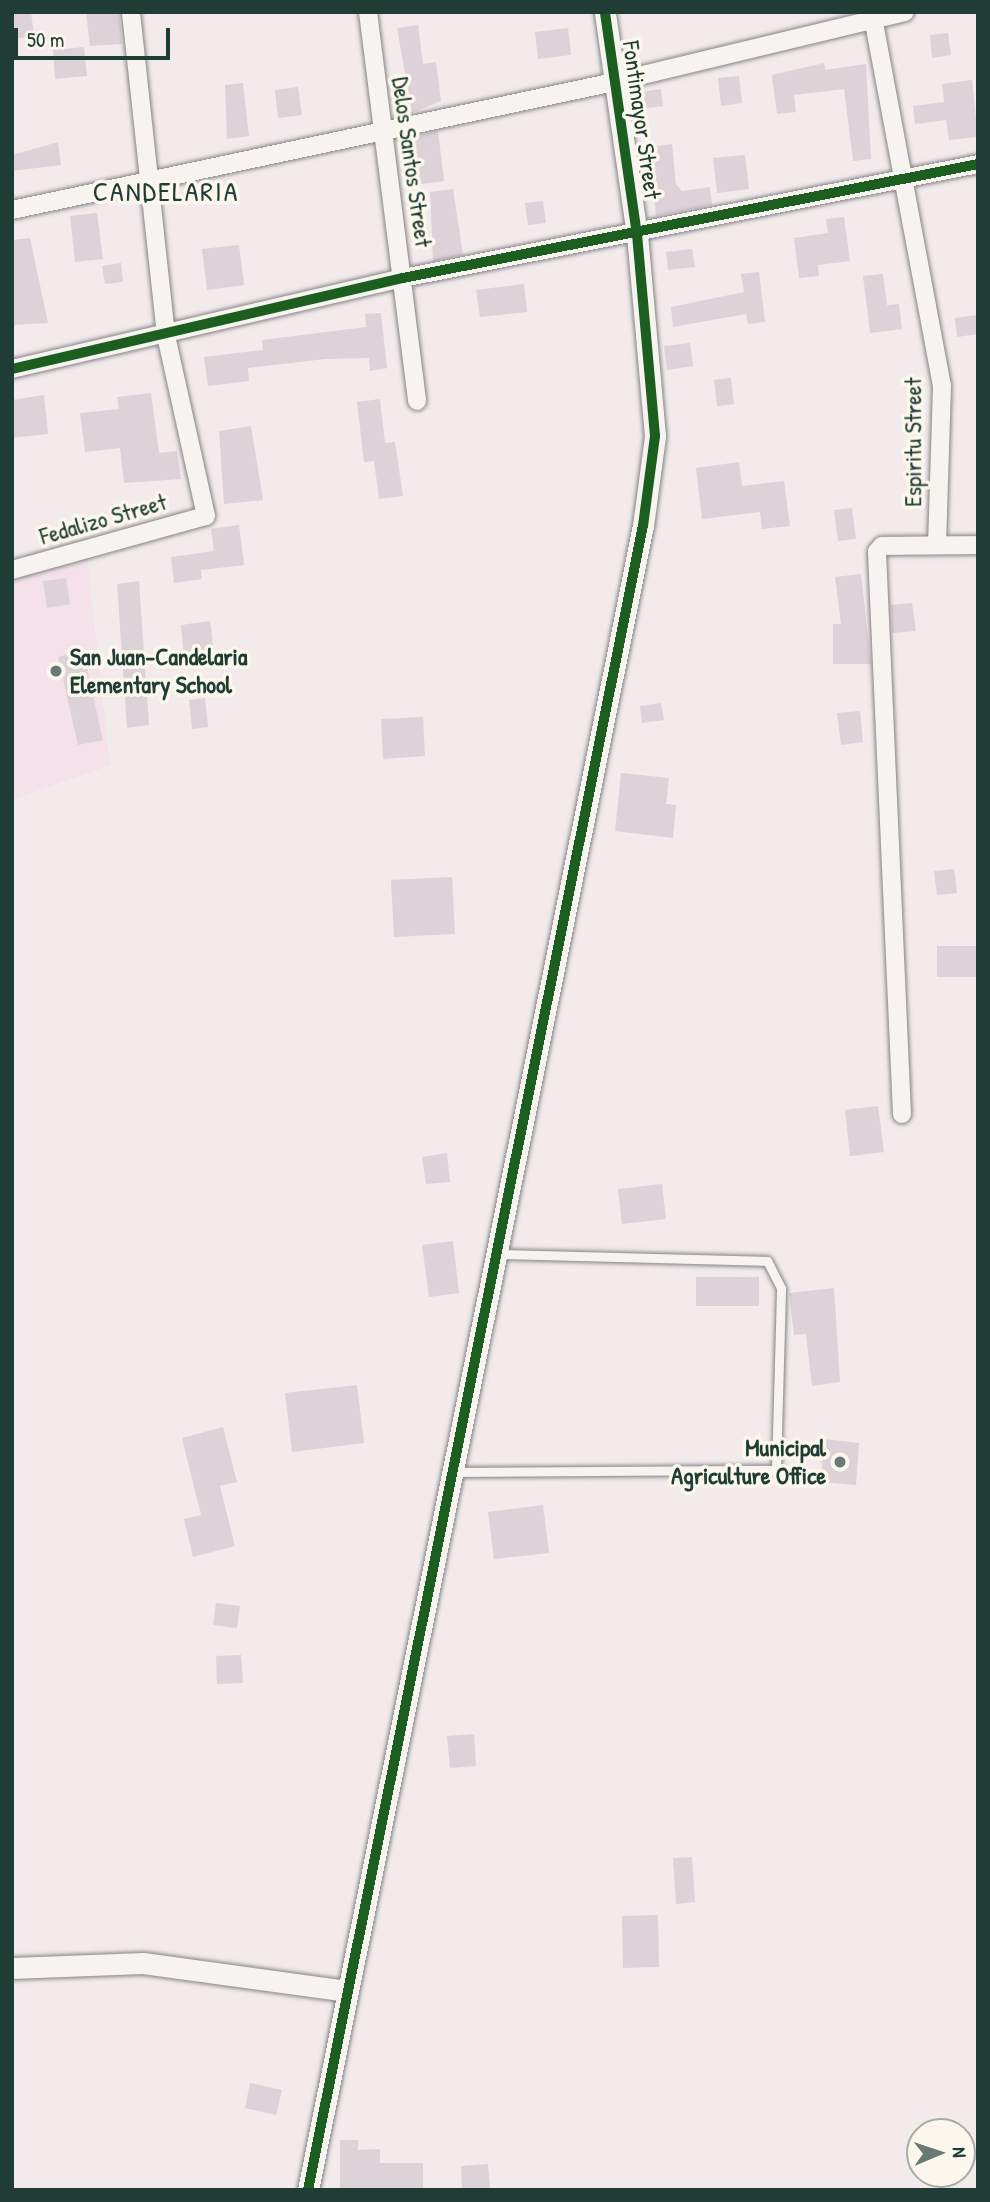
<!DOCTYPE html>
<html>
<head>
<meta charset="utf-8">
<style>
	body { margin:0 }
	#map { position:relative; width:990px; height:2202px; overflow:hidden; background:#f3eaec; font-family:"Patrick Hand",sans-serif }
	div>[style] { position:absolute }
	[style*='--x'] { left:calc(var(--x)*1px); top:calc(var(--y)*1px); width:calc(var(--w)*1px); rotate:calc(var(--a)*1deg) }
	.built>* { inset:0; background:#f4e1e9 }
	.building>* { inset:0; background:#dcd2d8 }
	.roads { filter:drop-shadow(0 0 2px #848585) drop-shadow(0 0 2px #848585) }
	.service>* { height:9px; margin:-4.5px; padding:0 4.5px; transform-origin:4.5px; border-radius:4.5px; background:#f6f3f0 }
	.minor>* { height:18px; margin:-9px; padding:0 9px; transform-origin:9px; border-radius:9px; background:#f6f3f0 }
	.tertiary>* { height:21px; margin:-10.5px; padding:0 10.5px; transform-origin:10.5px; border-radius:10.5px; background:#f6f3f0 }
	.cycleway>* { height:10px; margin:-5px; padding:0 5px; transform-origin:5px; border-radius:5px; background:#1b5e20 }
	.dots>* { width:19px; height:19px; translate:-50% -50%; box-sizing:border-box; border:4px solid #fbf7ec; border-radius:50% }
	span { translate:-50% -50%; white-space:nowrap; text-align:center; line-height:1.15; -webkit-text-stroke:7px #fbf7ec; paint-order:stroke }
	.street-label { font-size:24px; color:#1f3d34 }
	.poi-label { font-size:24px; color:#1f3d34; font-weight:700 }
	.left { translate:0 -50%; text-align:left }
	.right { translate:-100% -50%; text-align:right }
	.quarter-label { font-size:28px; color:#1f3d34; letter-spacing:2px }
	.frame { position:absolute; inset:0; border:14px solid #1f3d34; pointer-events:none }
	.north { position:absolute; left:906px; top:2118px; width:70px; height:70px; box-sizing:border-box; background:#fbf7ec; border:2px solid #a3ada2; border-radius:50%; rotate:88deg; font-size:19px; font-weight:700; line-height:28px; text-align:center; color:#1f3d34 }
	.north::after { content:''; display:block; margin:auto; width:24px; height:32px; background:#697a74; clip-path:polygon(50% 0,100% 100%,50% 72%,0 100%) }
	.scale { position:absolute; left:14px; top:28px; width:156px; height:32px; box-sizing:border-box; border:4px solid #1f3d34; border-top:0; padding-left:9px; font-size:21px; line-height:24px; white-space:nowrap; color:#1f3d34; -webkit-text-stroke:5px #fbf7ec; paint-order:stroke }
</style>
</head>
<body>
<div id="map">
	<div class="built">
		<i style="clip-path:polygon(87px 558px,110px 765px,12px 800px,12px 578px)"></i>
	</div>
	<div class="building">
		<i style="clip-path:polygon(31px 12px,34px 36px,12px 39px,12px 14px)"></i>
		<i style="clip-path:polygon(86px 12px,119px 12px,122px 44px,90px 46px)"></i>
		<i style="clip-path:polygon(418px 25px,423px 64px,436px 62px,441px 101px,412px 113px,397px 28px)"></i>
		<i style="clip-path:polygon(568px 28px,571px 55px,538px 59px,535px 32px)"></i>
		<i style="clip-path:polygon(948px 33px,951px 55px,932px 58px,930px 35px)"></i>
		<i style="clip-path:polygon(84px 47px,87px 76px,55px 79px,53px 50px)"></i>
		<i style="clip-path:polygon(824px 63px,825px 70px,866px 64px,871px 159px,853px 161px,844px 89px,794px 95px,796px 112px,777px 114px,772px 75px)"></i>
		<i style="clip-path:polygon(739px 76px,742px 103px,721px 106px,718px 78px)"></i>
		<i style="clip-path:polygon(972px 80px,978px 137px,949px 140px,946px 120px,915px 124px,913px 106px,944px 102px,942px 84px)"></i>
		<i style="clip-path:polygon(243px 83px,249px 136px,227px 139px,225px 85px)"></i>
		<i style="clip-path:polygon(298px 87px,302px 115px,278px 118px,275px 90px)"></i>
		<i style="clip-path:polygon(661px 89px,663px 106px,642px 109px,640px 92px)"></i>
		<i style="clip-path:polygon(438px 131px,444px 181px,407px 186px,402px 139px)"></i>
		<i style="clip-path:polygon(58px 142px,61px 165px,12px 171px,12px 155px)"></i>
		<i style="clip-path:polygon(672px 144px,676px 184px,682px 191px,710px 187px,712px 205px,656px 216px,650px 147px)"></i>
		<i style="clip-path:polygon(745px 155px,749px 189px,717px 193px,713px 158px)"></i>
		<i style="clip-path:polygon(453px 189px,463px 255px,433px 261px,430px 192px)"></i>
		<i style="clip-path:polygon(543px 201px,546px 223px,528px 225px,525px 203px)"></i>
		<i style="clip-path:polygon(97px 213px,103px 259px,75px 262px,70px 216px)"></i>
		<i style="clip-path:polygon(844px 217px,850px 261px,818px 265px,819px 276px,799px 278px,794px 238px,828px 233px,826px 219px)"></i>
		<i style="clip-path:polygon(30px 238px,48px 323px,12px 325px,12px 240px)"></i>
		<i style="clip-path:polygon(239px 245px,244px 285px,207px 290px,202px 249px)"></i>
		<i style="clip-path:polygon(692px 249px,695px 267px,668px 270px,666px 252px)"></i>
		<i style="clip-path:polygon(121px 263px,123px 282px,105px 284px,102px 266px)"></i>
		<i style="clip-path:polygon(759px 272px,765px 322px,748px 324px,746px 314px,673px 327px,671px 307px,744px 292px,741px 274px)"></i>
		<i style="clip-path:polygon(883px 274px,887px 305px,899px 304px,902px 329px,870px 333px,863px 276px)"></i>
		<i style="clip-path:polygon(524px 284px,527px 312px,480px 317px,476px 290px)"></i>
		<i style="clip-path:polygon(381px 313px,387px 368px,370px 371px,369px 358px,325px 359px,248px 368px,249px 381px,208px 386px,204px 357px,263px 350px,262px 340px,366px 327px,365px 314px)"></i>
		<i style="clip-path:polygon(977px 315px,978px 334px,957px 337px,955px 318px)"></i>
		<i style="clip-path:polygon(690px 343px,693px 366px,667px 370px,664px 346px)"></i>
		<i style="clip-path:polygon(731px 378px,734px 404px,717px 406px,714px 380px)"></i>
		<i style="clip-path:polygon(151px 393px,159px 453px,177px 451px,181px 479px,124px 483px,120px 448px,85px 452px,80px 413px,119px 409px,117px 397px)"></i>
		<i style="clip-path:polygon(44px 395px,48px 434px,12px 438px,12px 400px)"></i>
		<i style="clip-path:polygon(380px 399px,385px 443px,395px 442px,403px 496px,379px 499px,374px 461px,364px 462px,357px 402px)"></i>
		<i style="clip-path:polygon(251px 426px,263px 500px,224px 504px,219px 431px)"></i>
		<i style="clip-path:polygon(739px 462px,742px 486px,784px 481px,790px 526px,762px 529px,760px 512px,702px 519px,696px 468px)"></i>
		<i style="clip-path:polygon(852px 508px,856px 539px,838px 541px,834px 510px)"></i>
		<i style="clip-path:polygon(239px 525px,244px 565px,201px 570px,202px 579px,174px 583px,171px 557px,214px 551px,211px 529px)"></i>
		<i style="clip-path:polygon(861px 574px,871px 664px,833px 664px,833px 624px,841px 624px,835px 577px)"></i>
		<i style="clip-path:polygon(66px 578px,70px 604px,47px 608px,43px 581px)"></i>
		<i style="clip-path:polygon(139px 581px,149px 725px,127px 728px,117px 584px)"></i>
		<i style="clip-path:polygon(912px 603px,916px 631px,892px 633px,891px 605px)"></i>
		<i style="clip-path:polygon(210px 621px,214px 652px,184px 656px,181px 625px)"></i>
		<i style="clip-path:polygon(83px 651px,103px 740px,78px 745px,58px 657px)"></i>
		<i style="clip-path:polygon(205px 698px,208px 727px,192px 729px,189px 700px)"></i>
		<i style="clip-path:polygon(661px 703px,664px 720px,642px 723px,640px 706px)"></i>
		<i style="clip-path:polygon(860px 711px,863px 742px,841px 745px,837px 713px)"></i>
		<i style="clip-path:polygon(423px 717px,425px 756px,383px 759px,381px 719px)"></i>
		<i style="clip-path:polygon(621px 773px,669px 778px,666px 804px,676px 805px,673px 838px,615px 831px)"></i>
		<i style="clip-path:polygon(954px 869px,957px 893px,937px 895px,934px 871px)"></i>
		<i style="clip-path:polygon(452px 877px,455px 934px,394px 937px,391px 880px)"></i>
		<i style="clip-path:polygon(937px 946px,978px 946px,978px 977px,937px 977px)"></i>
		<i style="clip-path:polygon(878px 1106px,884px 1152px,850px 1156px,845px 1110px)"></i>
		<i style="clip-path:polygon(447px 1153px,450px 1182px,426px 1184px,422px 1157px)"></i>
		<i style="clip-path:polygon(662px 1184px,666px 1219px,622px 1224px,618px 1189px)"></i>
		<i style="clip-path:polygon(453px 1241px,459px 1293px,429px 1297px,422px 1245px)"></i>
		<i style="clip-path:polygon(696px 1277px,759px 1277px,759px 1306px,696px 1306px)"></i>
		<i style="clip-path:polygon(834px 1288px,840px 1382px,812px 1386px,806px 1334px,794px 1335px,789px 1293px)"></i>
		<i style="clip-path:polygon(357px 1385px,364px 1443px,292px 1452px,285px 1393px)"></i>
		<i style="clip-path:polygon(223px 1427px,237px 1482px,220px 1486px,235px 1546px,193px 1557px,184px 1519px,201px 1515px,182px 1438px)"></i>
		<i style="clip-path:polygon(824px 1439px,859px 1443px,856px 1485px,821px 1482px)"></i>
		<i style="clip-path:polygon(543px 1505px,549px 1553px,494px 1559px,488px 1512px)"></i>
		<i style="clip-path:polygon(216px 1603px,240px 1606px,237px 1628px,213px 1625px)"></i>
		<i style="clip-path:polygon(241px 1655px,243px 1683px,217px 1684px,216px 1656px)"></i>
		<i style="clip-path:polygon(474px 1734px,476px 1766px,450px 1768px,447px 1736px)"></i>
		<i style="clip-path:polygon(692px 1857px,695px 1902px,676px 1904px,673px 1858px)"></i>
		<i style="clip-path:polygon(658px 1915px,659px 1967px,623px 1968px,622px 1916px)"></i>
		<i style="clip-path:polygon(250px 2083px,282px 2090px,276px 2115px,245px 2108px)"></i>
		<i style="clip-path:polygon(340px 2140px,358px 2140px,358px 2150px,380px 2149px,380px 2163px,423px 2163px,423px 2190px,340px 2189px)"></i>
		<i style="clip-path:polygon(488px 2164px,490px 2189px,462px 2190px,461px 2166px)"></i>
	</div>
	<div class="roads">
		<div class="service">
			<i style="--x:457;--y:1472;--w:319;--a:-0.4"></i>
			<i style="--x:776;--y:1470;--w:182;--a:-88.4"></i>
			<i style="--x:781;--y:1288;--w:30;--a:-117"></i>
			<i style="--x:767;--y:1261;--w:271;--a:-178.5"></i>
		</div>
		<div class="minor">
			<i style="--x:368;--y:12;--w:392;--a:82.8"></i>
			<i style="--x:872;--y:12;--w:380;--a:79.4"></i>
			<i style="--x:942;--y:386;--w:156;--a:91.8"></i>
			<i style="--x:12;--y:210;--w:615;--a:-12"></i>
			<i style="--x:614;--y:82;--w:299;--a:-13.5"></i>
			<i style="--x:12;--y:369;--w:401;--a:-13.1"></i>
			<i style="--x:403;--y:278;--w:586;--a:-11.21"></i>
			<i style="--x:12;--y:570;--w:201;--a:-15.6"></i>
			<i style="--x:206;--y:516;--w:185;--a:-102.5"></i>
			<i style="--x:166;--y:335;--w:325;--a:-96.2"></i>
			<i style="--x:902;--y:1114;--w:563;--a:-92.55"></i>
			<i style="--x:877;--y:552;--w:8;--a:-50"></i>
			<i style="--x:882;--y:546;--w:96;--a:-0.6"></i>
		</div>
		<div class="tertiary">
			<i style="--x:12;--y:1968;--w:131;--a:-2.2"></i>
			<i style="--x:143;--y:1963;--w:207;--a:7.8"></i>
			<i style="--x:308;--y:2190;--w:1697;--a:-78.62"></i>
			<i style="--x:643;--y:526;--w:91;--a:-82.4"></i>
			<i style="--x:655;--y:436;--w:202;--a:-95.1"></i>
			<i style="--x:637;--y:235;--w:225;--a:-98.2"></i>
		</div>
	</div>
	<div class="cycleway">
		<i style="--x:12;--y:369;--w:401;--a:-13.1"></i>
		<i style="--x:403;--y:278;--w:586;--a:-11.21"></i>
		<i style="--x:308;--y:2190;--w:1697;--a:-78.62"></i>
		<i style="--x:643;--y:526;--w:91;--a:-82.4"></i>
		<i style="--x:655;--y:436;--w:202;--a:-95.1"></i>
		<i style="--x:637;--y:235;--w:225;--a:-98.2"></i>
	</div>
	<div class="dots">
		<i style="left:56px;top:671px;background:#697a74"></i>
		<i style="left:840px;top:1462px;background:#697a74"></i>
	</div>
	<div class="street-label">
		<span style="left:642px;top:120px;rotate:82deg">Fontimayor Street</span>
		<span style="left:412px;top:162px;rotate:82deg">Delos Santos Street</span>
		<span style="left:913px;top:442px;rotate:-90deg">Espiritu Street</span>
		<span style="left:103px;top:519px;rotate:-16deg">Fedalizo Street</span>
	</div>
	<div class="poi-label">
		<span class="left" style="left:70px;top:671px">San Juan-Candelaria<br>Elementary School</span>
		<span class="right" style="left:826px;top:1462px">Municipal<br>Agriculture Office</span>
	</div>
	<div class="quarter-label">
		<span style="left:166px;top:191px">CANDELARIA</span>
	</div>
	<div class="frame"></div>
	<div class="north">N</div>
	<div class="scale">50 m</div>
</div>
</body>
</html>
